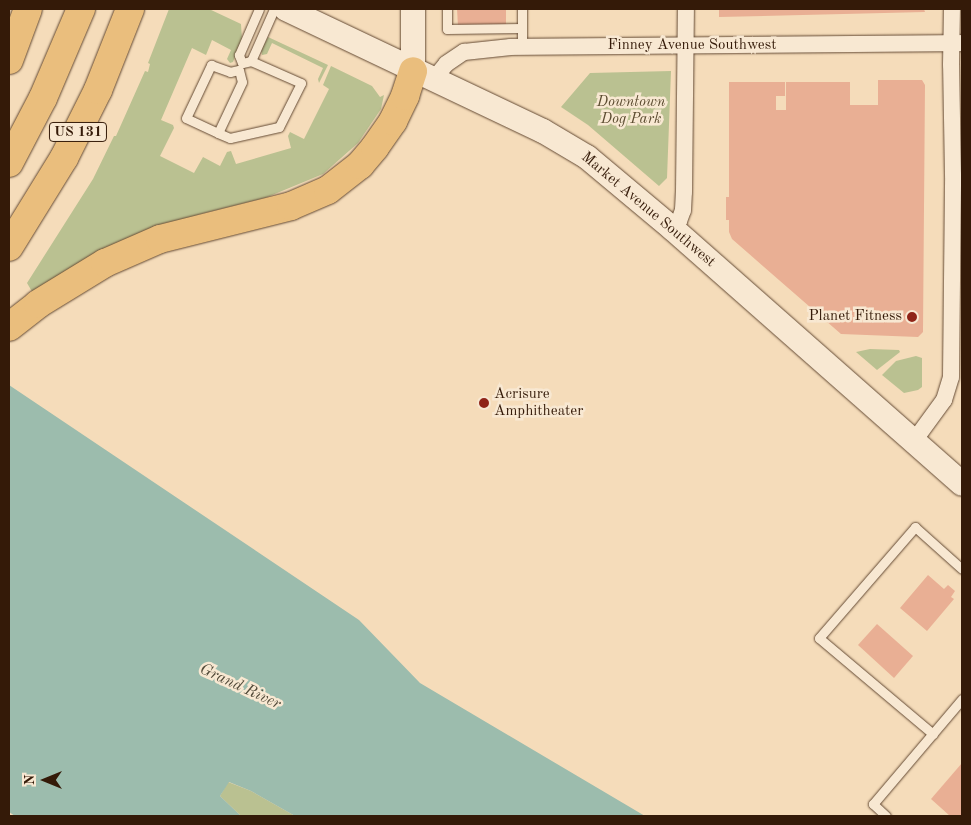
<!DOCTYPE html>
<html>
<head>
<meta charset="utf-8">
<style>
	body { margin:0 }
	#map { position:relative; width:971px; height:825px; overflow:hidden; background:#f5dcba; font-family:"Old Standard TT",serif }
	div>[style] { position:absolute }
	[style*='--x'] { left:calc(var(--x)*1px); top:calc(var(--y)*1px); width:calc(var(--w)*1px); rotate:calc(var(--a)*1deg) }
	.green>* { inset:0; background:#bac191 }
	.water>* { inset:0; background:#9cbcad }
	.building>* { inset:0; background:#e9af94 }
	.roads { filter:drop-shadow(0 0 1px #644a34) drop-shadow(0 0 1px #644a34) }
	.service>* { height:9px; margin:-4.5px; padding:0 4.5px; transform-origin:4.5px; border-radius:4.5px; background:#f8e8d2 }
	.minor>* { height:16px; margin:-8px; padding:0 8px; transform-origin:8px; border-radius:8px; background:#f8e8d2 }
	.secondary>* { height:24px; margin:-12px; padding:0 12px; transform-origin:12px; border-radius:12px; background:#f8e8d2 }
	.motorway>* { height:28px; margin:-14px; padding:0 14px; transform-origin:14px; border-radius:14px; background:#eabe7d }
	.dots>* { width:14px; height:14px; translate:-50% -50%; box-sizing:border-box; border:2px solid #f8e8d2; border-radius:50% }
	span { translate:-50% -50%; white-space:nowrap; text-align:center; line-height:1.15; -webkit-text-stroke:5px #f8e8d2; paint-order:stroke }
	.shield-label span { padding:1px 4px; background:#f8e8d2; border:1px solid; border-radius:4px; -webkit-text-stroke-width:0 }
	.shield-label { font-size:14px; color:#341a08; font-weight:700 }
	.street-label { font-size:15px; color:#341a08 }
	.park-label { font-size:15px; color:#5c4c31; font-style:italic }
	.poi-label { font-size:15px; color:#341a08 }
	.right { translate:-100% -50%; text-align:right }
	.left { translate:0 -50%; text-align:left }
	.water-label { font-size:16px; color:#534b3a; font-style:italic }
	.frame { position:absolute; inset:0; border:10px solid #341a08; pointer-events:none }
	.north { position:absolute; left:20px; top:755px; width:50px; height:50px; -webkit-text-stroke:4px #f8e8d2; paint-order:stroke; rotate:270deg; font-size:14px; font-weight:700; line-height:20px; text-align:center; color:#341a08 }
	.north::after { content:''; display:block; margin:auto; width:18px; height:22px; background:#341a08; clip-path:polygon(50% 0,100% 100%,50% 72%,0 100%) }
</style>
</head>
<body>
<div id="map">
	<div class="green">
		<i style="clip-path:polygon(169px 9px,209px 9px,241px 24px,242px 39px,233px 62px,230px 63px,227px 59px,231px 50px,212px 40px,206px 55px,192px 48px,161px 120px,173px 125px,174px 128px,160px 156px,194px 173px,203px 157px,220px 166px,227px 152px,231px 151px,236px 164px,291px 148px,288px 136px,290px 132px,304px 139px,329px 89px,323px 85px,331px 66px,372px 86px,380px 97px,384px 95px,381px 109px,358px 143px,323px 174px,265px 198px,201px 214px,146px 232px,34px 295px,27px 283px,93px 179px,114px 136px,116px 136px,145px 71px,148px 72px,150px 64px,148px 63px)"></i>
		<i style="clip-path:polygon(268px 37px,328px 65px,319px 83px,318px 79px,323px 68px,272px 43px,267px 54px,262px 55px,261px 50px)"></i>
		<i style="clip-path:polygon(671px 71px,667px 178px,659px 186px,588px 125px,561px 107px,590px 73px)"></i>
		<i style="clip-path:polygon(870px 349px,899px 350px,900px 352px,877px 370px,856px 352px)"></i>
		<i style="clip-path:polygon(916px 356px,922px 358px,922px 387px,918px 390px,904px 393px,882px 375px,896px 361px)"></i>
		<i style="clip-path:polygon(228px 782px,251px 791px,295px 816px,241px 816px,220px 796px)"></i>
	</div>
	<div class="water">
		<i style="clip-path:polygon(9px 385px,359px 620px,420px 683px,645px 816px,295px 816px,251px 791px,229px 782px,220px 796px,241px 816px,15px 816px,9px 812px)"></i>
	</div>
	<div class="building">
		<i style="clip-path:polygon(457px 9px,506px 9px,506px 25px,458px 26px)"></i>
		<i style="clip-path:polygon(719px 9px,924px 9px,925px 12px,719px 17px)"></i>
		<i style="clip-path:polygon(878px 80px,922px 80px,925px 85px,923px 332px,918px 337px,841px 334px,732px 239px,729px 232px,729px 220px,726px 220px,726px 197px,729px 197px,729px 82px,785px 82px,785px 96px,776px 96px,776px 110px,786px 110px,786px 82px,850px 82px,850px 105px,878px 105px)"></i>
		<i style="clip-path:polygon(928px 575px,944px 589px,948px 585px,955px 591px,951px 597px,954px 599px,927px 631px,900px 608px)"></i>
		<i style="clip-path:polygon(877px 624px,913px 656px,894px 678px,858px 645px)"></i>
		<i style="clip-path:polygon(962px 763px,962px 816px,950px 816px,931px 799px)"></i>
	</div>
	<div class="roads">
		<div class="service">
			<i style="--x:447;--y:9;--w:20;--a:90"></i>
			<i style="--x:447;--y:29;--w:75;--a:-0.8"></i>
			<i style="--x:522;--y:9;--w:38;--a:90"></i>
			<i style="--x:251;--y:61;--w:57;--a:-66.1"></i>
			<i style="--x:211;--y:65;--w:20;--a:20"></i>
			<i style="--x:230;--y:72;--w:9;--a:-13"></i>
			<i style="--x:239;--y:70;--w:12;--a:76"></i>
			<i style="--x:242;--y:82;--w:56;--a:115.2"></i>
			<i style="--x:218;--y:133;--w:35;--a:-155"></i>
			<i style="--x:186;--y:118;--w:59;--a:-64.7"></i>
			<i style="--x:218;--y:133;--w:13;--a:23"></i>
			<i style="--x:230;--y:138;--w:50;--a:-12.7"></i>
			<i style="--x:279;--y:127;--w:49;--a:-63.4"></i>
			<i style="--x:301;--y:83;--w:55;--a:-156.3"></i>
			<i style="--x:251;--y:61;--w:9;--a:167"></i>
			<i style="--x:242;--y:63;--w:9;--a:-111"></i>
			<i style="--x:239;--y:55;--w:50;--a:-66.5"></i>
			<i style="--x:933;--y:734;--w:149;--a:-139.9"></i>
			<i style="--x:819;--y:638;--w:147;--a:-49.1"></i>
			<i style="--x:915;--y:527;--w:63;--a:41.8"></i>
			<i style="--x:886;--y:816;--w:18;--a:-137"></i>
			<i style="--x:873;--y:804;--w:138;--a:-49.7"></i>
		</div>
		<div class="minor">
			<i style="--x:434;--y:79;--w:19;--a:-51"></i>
			<i style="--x:446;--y:64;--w:22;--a:-34"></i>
			<i style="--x:464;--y:52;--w:47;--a:-6.1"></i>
			<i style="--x:511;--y:47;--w:451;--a:-0.5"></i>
			<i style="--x:673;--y:229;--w:10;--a:-53"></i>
			<i style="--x:679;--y:221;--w:12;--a:-70"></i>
			<i style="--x:683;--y:210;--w:18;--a:-87"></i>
			<i style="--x:684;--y:192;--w:183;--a:-89.4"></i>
			<i style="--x:914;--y:441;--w:51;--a:-53.8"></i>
			<i style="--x:944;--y:400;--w:24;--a:-73"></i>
			<i style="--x:951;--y:377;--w:202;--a:-89.4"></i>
			<i style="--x:953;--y:175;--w:110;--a:-91"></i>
			<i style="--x:951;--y:65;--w:56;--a:-89"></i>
		</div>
		<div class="secondary">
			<i style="--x:286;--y:9;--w:284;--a:25.4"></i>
			<i style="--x:543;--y:131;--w:51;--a:30.6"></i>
			<i style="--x:587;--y:157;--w:112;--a:39.9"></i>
			<i style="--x:673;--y:229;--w:385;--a:41.4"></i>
			<i style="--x:413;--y:71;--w:62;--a:-90"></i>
		</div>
		<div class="motorway">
			<i style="--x:9;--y:60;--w:54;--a:-69.6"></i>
			<i style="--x:9;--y:163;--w:73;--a:-62.4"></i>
			<i style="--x:43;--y:98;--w:97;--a:-66.9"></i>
			<i style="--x:9;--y:247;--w:105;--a:-58.3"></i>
			<i style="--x:64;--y:158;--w:76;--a:-63.4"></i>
			<i style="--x:98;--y:90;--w:87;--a:-68.4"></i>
			<i style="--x:9;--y:327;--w:37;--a:-38"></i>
			<i style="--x:38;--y:304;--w:79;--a:-31.5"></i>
			<i style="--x:105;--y:263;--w:60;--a:-23.6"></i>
			<i style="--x:160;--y:239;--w:135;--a:-14.1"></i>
			<i style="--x:291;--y:206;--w:40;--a:-23.4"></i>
			<i style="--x:328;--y:190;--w:41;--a:-38"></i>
			<i style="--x:360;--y:165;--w:23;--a:-50"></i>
			<i style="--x:375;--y:147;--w:32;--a:-55"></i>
			<i style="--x:393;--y:121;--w:28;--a:-64"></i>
			<i style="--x:405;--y:96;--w:26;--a:-72"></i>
		</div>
	</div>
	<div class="dots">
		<i style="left:912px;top:317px;background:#8f2418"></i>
		<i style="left:484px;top:403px;background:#8f2418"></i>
	</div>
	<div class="shield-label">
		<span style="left:78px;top:132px">US 131</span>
	</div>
	<div class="street-label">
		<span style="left:692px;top:46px">Finney Avenue Southwest</span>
		<span style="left:648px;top:210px;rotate:40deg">Market Avenue Southwest</span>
	</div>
	<div class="park-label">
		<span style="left:631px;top:111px">Downtown<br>Dog Park</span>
	</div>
	<div class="poi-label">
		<span class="right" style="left:902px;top:317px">Planet Fitness</span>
		<span class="left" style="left:494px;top:403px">Acrisure<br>Amphitheater</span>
	</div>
	<div class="water-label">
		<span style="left:240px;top:687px;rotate:25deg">Grand River</span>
	</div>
	<div class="frame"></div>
	<div class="north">N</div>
</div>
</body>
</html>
